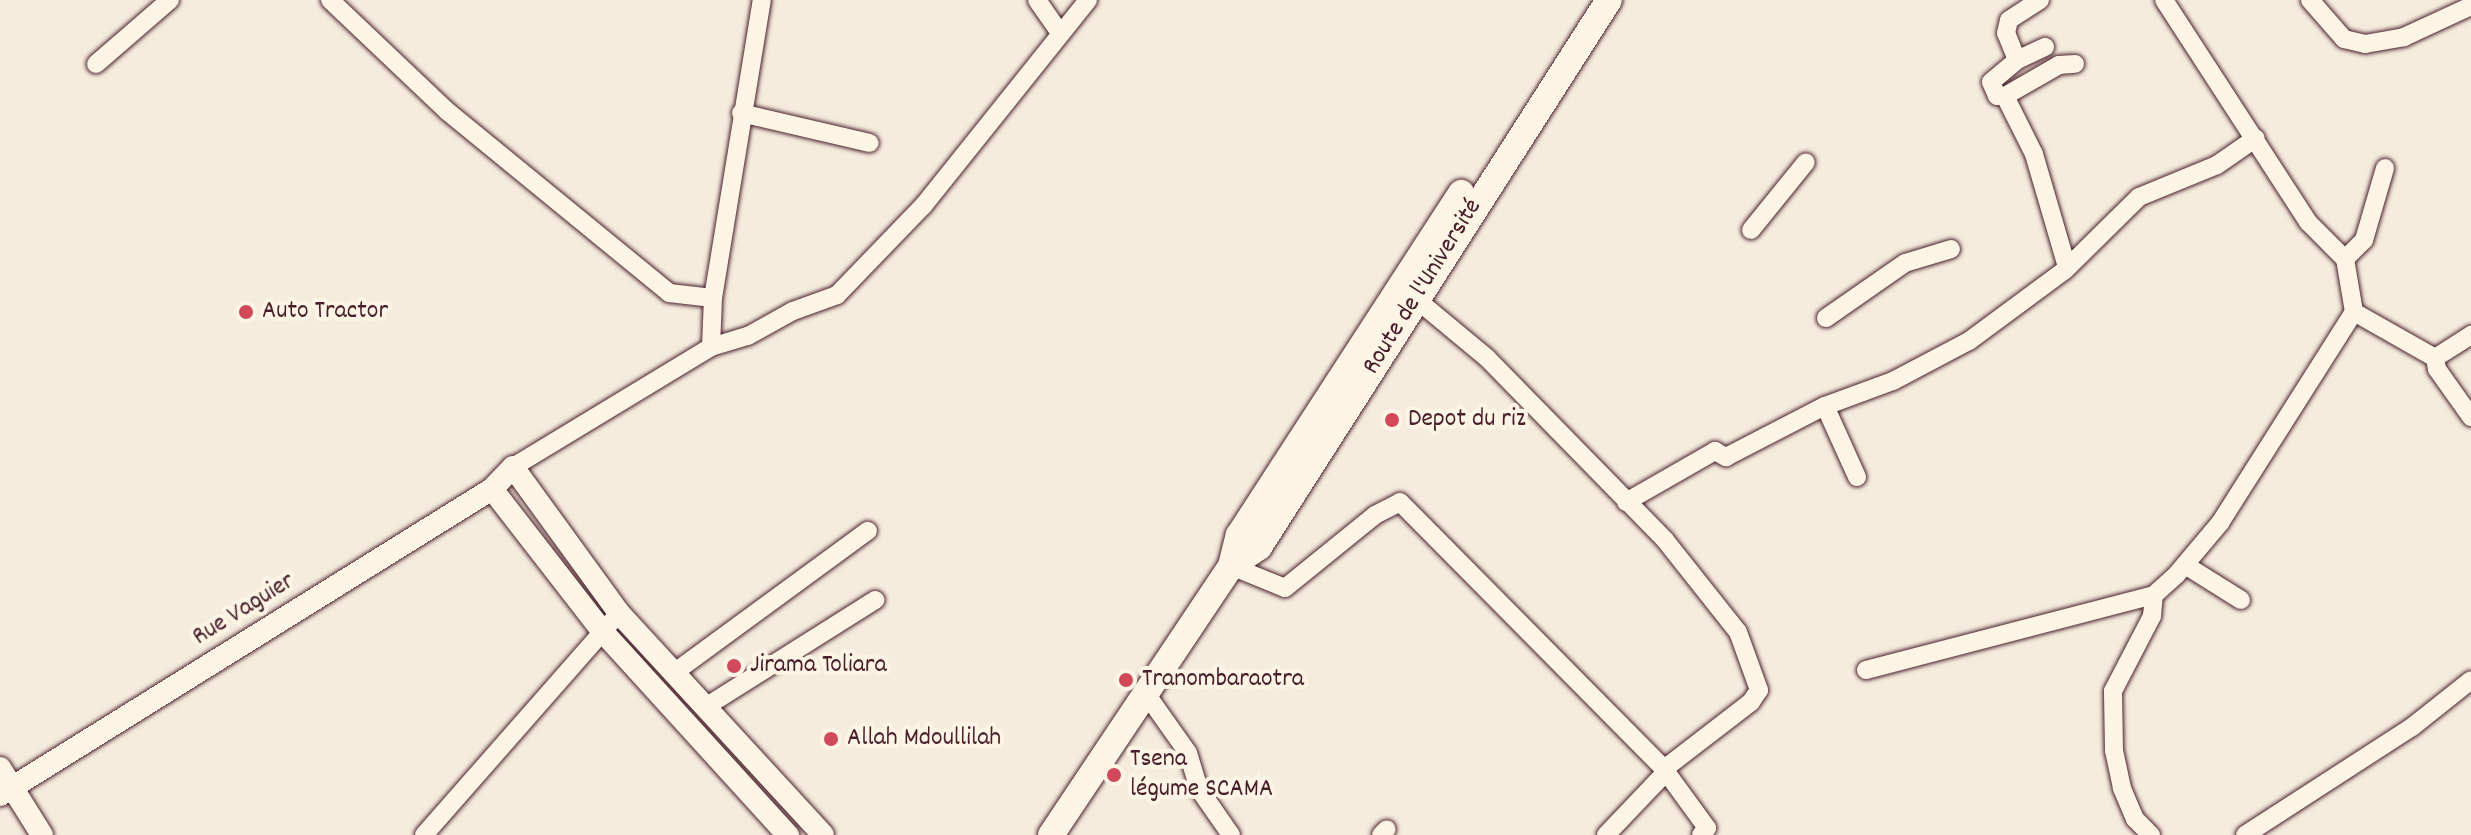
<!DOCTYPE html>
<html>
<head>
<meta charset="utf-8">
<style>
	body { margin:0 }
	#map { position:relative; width:2471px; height:835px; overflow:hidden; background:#f5ecde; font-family:Dekko,sans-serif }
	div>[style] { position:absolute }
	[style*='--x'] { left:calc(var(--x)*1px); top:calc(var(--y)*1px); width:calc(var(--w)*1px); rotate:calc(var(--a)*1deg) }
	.roads { filter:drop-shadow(0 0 2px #4a1f2b) drop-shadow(0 0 2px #4a1f2b) }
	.minor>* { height:18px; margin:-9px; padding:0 9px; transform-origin:9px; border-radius:9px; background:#fcf5e5 }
	.tertiary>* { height:22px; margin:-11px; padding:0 11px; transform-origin:11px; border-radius:11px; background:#fcf5e5 }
	.secondary>* { height:26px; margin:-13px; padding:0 13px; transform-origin:13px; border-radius:13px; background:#fcf5e5 }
	.dots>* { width:22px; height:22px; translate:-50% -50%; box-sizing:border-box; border:4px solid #fcf5e5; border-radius:50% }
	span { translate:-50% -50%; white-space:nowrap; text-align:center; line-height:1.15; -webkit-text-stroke:8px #fcf5e5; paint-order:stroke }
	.street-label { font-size:26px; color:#4a1f2b }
	.poi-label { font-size:26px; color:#4a1f2b }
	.left { translate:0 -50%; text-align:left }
</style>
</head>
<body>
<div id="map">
	<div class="roads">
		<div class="minor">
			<i style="--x:330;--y:0;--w:161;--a:43.5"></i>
			<i style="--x:447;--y:111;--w:287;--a:39.3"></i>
			<i style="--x:669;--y:293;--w:44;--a:6.5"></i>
			<i style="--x:1037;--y:0;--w:40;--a:55.1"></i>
			<i style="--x:2164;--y:0;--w:265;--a:57"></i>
			<i style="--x:2308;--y:222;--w:52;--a:45"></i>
			<i style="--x:2310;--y:0;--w:52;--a:48.9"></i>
			<i style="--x:2344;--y:39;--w:22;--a:13"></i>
			<i style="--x:2365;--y:44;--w:40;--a:-10"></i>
			<i style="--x:2404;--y:37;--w:74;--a:-24.8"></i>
			<i style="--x:2017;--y:60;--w:29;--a:-112"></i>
			<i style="--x:2006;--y:33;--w:13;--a:-77"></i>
			<i style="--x:2009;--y:20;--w:37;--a:-33"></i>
			<i style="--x:96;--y:64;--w:98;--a:-40.9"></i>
			<i style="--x:2005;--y:96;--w:8;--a:180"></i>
			<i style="--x:1997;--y:96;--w:15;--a:-113"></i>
			<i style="--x:1991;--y:82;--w:34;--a:-40"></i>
			<i style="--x:2017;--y:60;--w:31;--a:-25"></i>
			<i style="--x:741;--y:113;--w:132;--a:13.1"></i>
			<i style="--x:1751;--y:230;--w:87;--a:-51"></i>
			<i style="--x:2067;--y:267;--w:118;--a:-106.3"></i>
			<i style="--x:2034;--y:154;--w:65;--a:-116.6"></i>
			<i style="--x:2005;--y:96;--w:62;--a:-29.9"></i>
			<i style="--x:2059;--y:65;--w:16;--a:-4"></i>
			<i style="--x:1416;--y:299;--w:92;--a:39.7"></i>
			<i style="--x:1487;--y:358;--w:255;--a:45.6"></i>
			<i style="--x:1665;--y:540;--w:117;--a:51.6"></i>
			<i style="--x:1738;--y:632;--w:62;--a:70.1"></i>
			<i style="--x:1759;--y:690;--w:14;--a:124"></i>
			<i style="--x:1751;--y:702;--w:110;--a:142.4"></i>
			<i style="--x:2354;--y:312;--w:93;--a:29.6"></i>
			<i style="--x:2435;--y:358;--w:43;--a:-32.6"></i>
			<i style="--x:1826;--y:318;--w:96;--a:-34.8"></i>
			<i style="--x:1905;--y:263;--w:48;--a:-16.9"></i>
			<i style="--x:711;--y:347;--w:49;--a:-87.7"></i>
			<i style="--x:713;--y:298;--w:302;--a:-80.7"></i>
			<i style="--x:2435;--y:358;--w:11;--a:80"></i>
			<i style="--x:2437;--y:369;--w:59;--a:54.7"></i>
			<i style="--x:1825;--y:406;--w:72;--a:-20.2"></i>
			<i style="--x:1893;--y:381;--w:86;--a:-27.8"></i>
			<i style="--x:1969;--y:341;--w:119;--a:-36.5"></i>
			<i style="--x:2065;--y:270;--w:104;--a:-44.6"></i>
			<i style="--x:2139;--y:197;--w:84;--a:-22.3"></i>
			<i style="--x:2217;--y:165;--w:47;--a:-34.7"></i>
			<i style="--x:513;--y:467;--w:232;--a:-31.2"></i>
			<i style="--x:711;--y:347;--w:39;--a:-17"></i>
			<i style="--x:748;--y:336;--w:51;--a:-29.1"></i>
			<i style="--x:793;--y:311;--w:47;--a:-20"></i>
			<i style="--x:837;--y:295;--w:124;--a:-46"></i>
			<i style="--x:923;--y:206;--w:264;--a:-51.3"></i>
			<i style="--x:1626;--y:502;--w:103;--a:-29.8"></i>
			<i style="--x:1715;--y:451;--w:13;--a:29"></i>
			<i style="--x:1726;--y:457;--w:111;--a:-27.3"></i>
			<i style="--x:1825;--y:406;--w:78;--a:65.7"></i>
			<i style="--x:2185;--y:565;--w:66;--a:32"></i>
			<i style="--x:1231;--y:566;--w:58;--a:22.2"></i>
			<i style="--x:1285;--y:588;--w:116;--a:-39"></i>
			<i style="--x:1375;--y:515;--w:28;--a:-27"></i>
			<i style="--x:1400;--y:502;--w:375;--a:45.3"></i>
			<i style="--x:1664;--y:769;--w:73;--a:53.9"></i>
			<i style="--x:1707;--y:828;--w:9;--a:131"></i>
			<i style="--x:1866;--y:670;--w:298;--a:-14.6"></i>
			<i style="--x:2154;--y:595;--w:31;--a:-42"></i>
			<i style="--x:2177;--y:574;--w:67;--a:-49.9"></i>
			<i style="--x:2220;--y:523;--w:250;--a:-57.6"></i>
			<i style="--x:2354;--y:312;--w:54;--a:-99.6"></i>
			<i style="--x:2345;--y:259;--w:27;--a:-45"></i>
			<i style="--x:2364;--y:240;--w:75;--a:-73.7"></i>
			<i style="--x:675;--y:672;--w:239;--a:-36.2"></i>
			<i style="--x:1147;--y:695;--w:71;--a:54.7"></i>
			<i style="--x:1188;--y:753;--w:38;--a:73"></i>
			<i style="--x:1199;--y:789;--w:56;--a:55.2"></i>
			<i style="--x:707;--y:706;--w:199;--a:-32.2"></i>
			<i style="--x:424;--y:835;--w:295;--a:-48.7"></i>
			<i style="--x:1381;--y:835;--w:8;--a:-45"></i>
			<i style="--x:1606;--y:835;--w:87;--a:-46.4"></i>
			<i style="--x:2151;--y:835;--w:23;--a:-135"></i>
			<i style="--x:2135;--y:819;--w:34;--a:-113"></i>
			<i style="--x:2122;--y:788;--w:39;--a:-102"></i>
			<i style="--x:2114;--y:750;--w:59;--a:-91"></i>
			<i style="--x:2113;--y:691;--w:85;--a:-62.5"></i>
			<i style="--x:2152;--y:616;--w:21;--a:-85"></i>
			<i style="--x:2245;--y:835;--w:199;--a:-32.9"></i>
			<i style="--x:2412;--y:727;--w:75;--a:-38.5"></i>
		</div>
		<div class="tertiary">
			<i style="--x:492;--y:489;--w:181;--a:52.2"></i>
			<i style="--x:603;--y:632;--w:275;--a:47.7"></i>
			<i style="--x:0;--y:768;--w:79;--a:57.9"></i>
			<i style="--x:0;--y:795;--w:579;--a:-31.88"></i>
			<i style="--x:492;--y:489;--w:30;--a:-46"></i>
			<i style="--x:513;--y:467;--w:180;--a:54"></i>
			<i style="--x:619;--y:613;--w:301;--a:47.4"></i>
		</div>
		<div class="secondary">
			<i style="--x:1231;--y:566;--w:32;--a:-76"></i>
			<i style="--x:1239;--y:535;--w:408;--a:-57"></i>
			<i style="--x:1051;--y:835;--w:324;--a:-56.2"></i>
			<i style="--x:1231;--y:566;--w:34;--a:-34"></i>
			<i style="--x:1259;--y:547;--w:649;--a:-57.39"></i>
		</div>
	</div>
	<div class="dots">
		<i style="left:246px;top:312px;background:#d1495b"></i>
		<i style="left:1392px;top:420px;background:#d1495b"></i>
		<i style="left:734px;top:666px;background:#d1495b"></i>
		<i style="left:1126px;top:680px;background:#d1495b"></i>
		<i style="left:831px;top:739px;background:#d1495b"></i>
		<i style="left:1114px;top:775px;background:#d1495b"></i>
	</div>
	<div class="street-label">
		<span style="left:1423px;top:287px;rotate:-58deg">Route de l'Université</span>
		<span style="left:244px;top:610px;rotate:-32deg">Rue Vaguier</span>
	</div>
	<div class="poi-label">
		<span class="left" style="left:262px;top:312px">Auto Tractor</span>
		<span class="left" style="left:1408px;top:420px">Depot du riz</span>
		<span class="left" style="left:750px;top:666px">Jirama Toliara</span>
		<span class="left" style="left:1142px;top:680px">Tranombaraotra</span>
		<span class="left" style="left:847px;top:739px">Allah Mdoullilah</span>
		<span class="left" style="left:1130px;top:775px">Tsena<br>légume SCAMA</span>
	</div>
</div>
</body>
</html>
